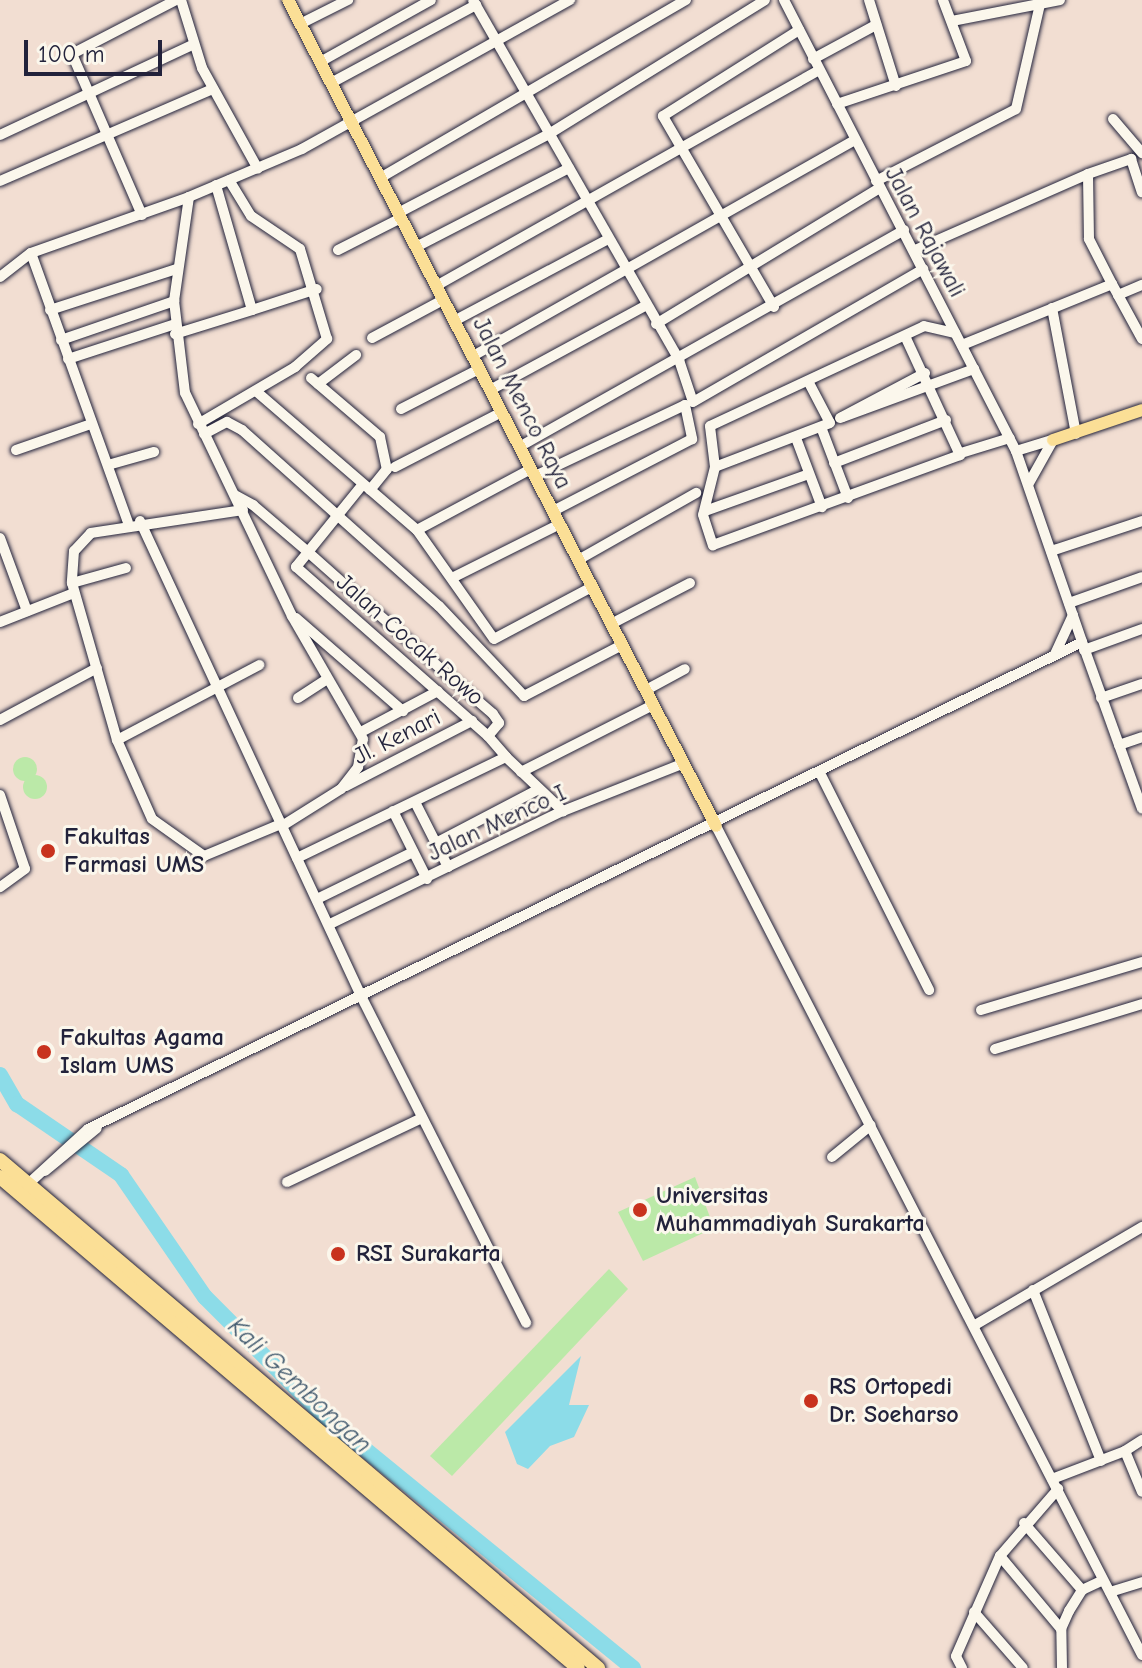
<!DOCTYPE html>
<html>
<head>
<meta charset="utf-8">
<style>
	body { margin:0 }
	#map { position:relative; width:1142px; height:1668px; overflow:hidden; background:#f2ded2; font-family:"Comic Neue",sans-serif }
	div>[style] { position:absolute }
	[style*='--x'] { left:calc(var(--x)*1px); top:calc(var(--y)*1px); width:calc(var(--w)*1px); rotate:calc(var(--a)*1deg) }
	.green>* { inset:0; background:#bbe9a8 }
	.round { border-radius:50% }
	.water>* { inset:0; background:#8cdce8 }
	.river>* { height:16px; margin:-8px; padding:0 8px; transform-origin:8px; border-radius:8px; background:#8cdce8 }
	.roads { filter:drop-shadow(0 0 2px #22223b) drop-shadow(0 0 2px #22223b) }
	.minor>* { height:10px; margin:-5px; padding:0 5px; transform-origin:5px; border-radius:5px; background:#fbf7ec }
	.major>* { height:12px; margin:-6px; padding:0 6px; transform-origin:6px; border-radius:6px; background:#fbdf96 }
	.highway>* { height:14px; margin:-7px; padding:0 7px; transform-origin:7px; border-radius:7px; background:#fbdf96 }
	.dots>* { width:22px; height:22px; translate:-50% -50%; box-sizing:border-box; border:4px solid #fbf7ec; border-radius:50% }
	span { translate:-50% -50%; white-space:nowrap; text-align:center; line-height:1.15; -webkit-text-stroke:6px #fbf7ec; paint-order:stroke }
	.street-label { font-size:24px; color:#22223b }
	.poi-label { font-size:24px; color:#22223b; font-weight:700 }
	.left { translate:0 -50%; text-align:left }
	.water-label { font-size:26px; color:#425a6f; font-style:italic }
	.scale { position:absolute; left:24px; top:40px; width:138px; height:36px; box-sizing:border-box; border:4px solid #22223b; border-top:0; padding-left:10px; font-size:24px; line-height:28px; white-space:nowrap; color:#22223b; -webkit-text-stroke:6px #fbf7ec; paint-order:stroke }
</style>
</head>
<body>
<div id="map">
	<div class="green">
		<i class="round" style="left:13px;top:757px;width:24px;height:24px"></i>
		<i class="round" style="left:23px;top:775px;width:24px;height:24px"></i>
		<i style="clip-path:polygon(695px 1177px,714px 1228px,643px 1261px,618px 1212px)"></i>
		<i style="clip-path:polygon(609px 1269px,628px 1289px,452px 1476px,430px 1456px)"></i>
	</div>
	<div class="water">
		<i style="clip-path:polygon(581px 1356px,569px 1405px,589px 1405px,574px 1437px,550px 1446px,528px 1469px,517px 1464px,505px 1432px)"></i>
	</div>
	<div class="river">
		<i style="--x:0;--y:1075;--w:34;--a:60"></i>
		<i style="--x:17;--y:1104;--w:126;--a:34.3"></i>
		<i style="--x:121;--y:1175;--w:148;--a:55.5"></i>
		<i style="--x:205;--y:1297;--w:168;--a:45"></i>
		<i style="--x:324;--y:1416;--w:399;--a:39.2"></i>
	</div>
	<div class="roads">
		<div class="minor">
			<i style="--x:181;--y:0;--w:71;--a:72.8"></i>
			<i style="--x:202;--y:68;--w:115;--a:61"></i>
			<i style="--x:473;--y:0;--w:415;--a:60.2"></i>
			<i style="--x:679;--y:360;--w:44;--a:71.6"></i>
			<i style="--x:693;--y:402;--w:266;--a:-30"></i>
			<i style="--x:784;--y:0;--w:507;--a:62.78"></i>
			<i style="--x:1016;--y:451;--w:202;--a:70.9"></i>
			<i style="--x:869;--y:0;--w:90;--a:72.6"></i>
			<i style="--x:952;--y:21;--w:110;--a:-11"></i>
			<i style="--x:300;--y:24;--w:54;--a:-26.6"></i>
			<i style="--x:813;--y:59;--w:72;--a:-28.4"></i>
			<i style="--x:320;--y:62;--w:127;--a:-29.2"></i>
			<i style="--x:331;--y:83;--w:165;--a:-28.3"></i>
			<i style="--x:837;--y:104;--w:136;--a:-18.4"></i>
			<i style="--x:966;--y:61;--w:65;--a:-110.7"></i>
			<i style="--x:1113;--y:119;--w:45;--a:49.5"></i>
			<i style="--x:0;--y:135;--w:214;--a:-25.1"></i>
			<i style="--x:380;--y:178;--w:354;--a:-30.2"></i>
			<i style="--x:0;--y:181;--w:232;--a:-23.4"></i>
			<i style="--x:876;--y:181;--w:157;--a:-27.2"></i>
			<i style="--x:1016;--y:109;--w:112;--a:-77.1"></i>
			<i style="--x:398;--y:213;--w:170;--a:-27.6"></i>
			<i style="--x:549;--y:134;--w:254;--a:-31.8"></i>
			<i style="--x:142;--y:215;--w:176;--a:-113.5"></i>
			<i style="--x:72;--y:54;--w:117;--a:-27.4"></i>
			<i style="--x:416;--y:247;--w:172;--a:-27.3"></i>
			<i style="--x:338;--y:250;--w:71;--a:-26.9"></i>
			<i style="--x:915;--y:250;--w:189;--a:-23.7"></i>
			<i style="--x:31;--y:253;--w:286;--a:70.2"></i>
			<i style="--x:0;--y:277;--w:39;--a:-38"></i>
			<i style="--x:31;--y:253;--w:168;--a:-19.5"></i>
			<i style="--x:1112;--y:284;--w:51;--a:-117.1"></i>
			<i style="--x:1089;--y:239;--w:65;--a:-90.9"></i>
			<i style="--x:1088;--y:174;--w:46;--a:-19.2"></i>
			<i style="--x:1131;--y:159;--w:35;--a:72"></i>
			<i style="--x:436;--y:286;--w:440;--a:-29.4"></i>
			<i style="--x:1118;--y:295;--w:50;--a:61.4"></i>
			<i style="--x:774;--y:307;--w:221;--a:-120.2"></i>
			<i style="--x:663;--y:116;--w:161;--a:-32.3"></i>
			<i style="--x:1052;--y:308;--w:128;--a:79.2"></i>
			<i style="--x:50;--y:310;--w:133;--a:-18"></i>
			<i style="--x:252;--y:310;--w:68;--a:-17.9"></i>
			<i style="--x:454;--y:321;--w:174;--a:-28"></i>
			<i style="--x:656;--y:324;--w:262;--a:-31.3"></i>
			<i style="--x:175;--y:334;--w:81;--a:-17.3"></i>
			<i style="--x:252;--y:310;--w:130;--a:-106.1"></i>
			<i style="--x:372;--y:338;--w:81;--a:-28.2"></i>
			<i style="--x:61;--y:340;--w:120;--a:-19"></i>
			<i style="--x:962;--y:345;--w:162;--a:-22.1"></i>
			<i style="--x:1112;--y:284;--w:13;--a:61"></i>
			<i style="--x:1118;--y:295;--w:26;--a:-23"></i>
			<i style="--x:473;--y:356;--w:439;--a:-29.5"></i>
			<i style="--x:68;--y:359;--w:113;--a:-18.1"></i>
			<i style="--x:311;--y:378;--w:91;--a:40.5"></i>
			<i style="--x:380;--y:437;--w:33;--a:78"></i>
			<i style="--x:387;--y:469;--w:27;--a:129"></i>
			<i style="--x:808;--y:381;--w:47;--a:62.4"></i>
			<i style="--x:830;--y:423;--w:123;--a:159.1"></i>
			<i style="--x:715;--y:467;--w:41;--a:-97"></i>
			<i style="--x:710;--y:426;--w:236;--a:-25"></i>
			<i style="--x:924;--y:326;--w:32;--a:13"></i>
			<i style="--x:318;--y:384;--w:48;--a:-37.3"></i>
			<i style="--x:490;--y:390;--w:176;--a:-28.5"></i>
			<i style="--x:257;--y:392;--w:211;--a:40.8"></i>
			<i style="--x:417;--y:530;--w:133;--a:54.8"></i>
			<i style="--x:494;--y:639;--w:111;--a:-28"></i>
			<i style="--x:401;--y:409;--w:88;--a:-27.1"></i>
			<i style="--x:842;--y:417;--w:94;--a:-27.9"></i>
			<i style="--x:840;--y:418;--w:143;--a:-20.1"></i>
			<i style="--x:198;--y:424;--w:113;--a:-30.4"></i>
			<i style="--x:295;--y:367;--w:43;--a:-41.2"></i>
			<i style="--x:327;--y:339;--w:94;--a:-106.7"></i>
			<i style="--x:300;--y:249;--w:59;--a:-146"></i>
			<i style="--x:251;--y:216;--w:42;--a:-121.4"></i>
			<i style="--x:821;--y:427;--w:76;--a:69.2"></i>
			<i style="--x:204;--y:434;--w:26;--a:-28"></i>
			<i style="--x:227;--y:422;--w:17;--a:28"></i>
			<i style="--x:242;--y:430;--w:264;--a:41.8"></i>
			<i style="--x:439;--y:606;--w:124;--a:46.6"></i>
			<i style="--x:524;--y:696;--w:110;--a:-27.5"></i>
			<i style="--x:796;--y:438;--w:74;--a:69.4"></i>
			<i style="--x:519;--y:447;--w:442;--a:-29.4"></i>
			<i style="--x:16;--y:450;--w:79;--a:-19.1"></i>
			<i style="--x:1016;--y:451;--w:39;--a:-17"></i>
			<i style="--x:961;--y:453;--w:51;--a:-17"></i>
			<i style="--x:834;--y:463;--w:120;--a:-21"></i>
			<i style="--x:108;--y:465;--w:48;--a:-15.8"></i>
			<i style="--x:395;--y:467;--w:120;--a:-27.2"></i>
			<i style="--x:715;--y:467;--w:49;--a:104"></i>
			<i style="--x:703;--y:515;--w:32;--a:72"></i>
			<i style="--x:713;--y:545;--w:263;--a:-20"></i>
			<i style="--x:960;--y:455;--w:131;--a:-114.8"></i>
			<i style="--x:535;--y:476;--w:166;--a:-25.3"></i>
			<i style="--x:685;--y:405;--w:35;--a:78"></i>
			<i style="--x:692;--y:439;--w:157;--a:152.6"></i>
			<i style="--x:1029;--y:483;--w:49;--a:-60.8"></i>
			<i style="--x:235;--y:495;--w:21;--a:29"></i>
			<i style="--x:253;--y:505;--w:72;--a:40.5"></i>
			<i style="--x:308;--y:552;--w:48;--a:41.6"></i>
			<i style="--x:344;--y:584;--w:140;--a:41.2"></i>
			<i style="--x:449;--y:676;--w:58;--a:40.8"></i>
			<i style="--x:493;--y:714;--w:11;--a:56"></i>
			<i style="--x:499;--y:723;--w:17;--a:130"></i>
			<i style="--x:488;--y:736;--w:256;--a:-138.6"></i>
			<i style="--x:296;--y:567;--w:19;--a:-51"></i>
			<i style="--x:308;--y:552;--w:87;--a:-51"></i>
			<i style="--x:243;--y:510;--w:154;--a:171.4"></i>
			<i style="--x:91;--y:533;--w:25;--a:133"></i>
			<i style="--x:74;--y:551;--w:32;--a:94"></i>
			<i style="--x:72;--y:583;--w:163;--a:74"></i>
			<i style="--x:117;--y:740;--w:86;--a:66.1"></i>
			<i style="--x:152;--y:819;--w:64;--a:35.4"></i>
			<i style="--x:204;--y:856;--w:83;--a:-22.6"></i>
			<i style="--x:705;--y:511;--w:110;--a:-19.6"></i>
			<i style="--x:140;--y:521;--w:526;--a:65.04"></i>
			<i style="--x:362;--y:998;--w:364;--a:63.2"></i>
			<i style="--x:417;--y:530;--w:129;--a:-28.2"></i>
			<i style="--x:0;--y:538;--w:78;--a:69.7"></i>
			<i style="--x:1051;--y:551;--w:96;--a:-18.2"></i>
			<i style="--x:578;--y:560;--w:136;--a:-29.6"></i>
			<i style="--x:454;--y:577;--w:119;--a:-26.6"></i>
			<i style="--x:72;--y:583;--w:56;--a:-15.5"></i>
			<i style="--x:1069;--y:603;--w:77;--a:-19.6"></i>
			<i style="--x:296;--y:618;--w:142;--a:41"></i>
			<i style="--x:0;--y:622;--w:79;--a:-21.4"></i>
			<i style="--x:611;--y:624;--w:89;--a:-27.4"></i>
			<i style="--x:1084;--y:650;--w:62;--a:-19.9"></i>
			<i style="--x:1055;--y:654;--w:43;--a:-65.2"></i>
			<i style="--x:646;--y:690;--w:44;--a:-28.3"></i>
			<i style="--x:298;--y:698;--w:33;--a:-33"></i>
			<i style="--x:1101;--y:698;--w:43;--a:-18.9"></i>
			<i style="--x:0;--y:720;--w:110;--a:-28.2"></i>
			<i style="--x:361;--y:732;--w:87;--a:-28"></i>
			<i style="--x:488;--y:736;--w:28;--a:49"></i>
			<i style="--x:117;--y:740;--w:161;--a:-27.8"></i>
			<i style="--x:1119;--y:745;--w:24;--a:-19"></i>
			<i style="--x:521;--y:772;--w:148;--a:-26.9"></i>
			<i style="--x:820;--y:773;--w:243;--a:63.3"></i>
			<i style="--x:346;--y:786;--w:142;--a:-27.3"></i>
			<i style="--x:0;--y:795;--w:78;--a:71.3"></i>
			<i style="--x:25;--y:869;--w:31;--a:144"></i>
			<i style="--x:415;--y:802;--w:73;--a:63.1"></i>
			<i style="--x:393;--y:811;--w:76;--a:63.4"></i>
			<i style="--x:282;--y:826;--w:70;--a:-32.1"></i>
			<i style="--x:341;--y:789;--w:28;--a:-52"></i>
			<i style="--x:358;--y:767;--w:28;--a:-80"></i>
			<i style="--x:363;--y:739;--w:142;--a:-120"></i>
			<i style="--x:292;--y:616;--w:247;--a:-115.6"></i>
			<i style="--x:185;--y:393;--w:93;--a:-96.8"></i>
			<i style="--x:174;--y:301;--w:105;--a:-81.8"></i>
			<i style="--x:189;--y:197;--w:123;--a:-23"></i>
			<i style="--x:302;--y:149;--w:307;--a:-29.1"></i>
			<i style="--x:716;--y:826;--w:932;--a:62.8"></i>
			<i style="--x:436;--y:843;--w:116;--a:-27.7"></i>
			<i style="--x:297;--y:858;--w:232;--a:-25.8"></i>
			<i style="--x:506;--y:757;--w:79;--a:43.5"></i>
			<i style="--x:317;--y:899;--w:107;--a:-26.1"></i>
			<i style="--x:330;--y:924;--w:259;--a:-25.9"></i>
			<i style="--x:563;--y:811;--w:130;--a:-21.6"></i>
			<i style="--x:981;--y:1010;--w:168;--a:-16.6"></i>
			<i style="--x:995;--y:1049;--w:154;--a:-17"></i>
			<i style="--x:832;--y:1157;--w:50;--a:-39.4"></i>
			<i style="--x:45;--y:1171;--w:67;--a:-39.6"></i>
			<i style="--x:287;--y:1182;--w:149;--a:-25.4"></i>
			<i style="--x:26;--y:1186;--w:84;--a:-42.6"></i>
			<i style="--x:88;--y:1129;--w:1107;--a:-26.1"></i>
			<i style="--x:1082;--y:642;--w:177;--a:70.2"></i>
			<i style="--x:1033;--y:1290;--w:184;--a:68.3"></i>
			<i style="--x:975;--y:1325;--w:194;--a:-30.4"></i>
			<i style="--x:1125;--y:1451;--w:20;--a:-33"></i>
			<i style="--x:1052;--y:1479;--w:78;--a:-21"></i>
			<i style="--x:1125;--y:1451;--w:44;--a:67.5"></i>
			<i style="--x:1024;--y:1523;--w:89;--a:49.1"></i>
			<i style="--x:1000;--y:1556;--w:95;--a:50.1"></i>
			<i style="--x:1110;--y:1592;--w:34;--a:-17"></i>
			<i style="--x:974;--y:1612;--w:74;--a:48.8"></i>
			<i style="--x:962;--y:1668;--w:13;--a:-117"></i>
			<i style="--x:956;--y:1656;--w:109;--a:-66.3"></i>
			<i style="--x:1000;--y:1556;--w:89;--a:-49.1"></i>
			<i style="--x:1062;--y:1668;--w:39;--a:-91"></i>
			<i style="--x:1061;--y:1629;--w:20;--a:-66"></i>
			<i style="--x:1069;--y:1611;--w:25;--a:-58"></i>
			<i style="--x:1082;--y:1590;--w:23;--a:-25"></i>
		</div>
		<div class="major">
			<i style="--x:288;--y:0;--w:930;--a:62.61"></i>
			<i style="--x:1053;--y:440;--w:94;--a:-18.6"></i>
		</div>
		<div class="highway">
			<i style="--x:0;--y:1160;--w:785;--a:40.35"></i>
			<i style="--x:0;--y:1177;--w:758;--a:40.35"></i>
		</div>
	</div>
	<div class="dots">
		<i style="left:48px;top:851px;background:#c8321e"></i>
		<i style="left:44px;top:1052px;background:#c8321e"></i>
		<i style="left:640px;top:1210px;background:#c8321e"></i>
		<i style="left:338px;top:1254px;background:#c8321e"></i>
		<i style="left:811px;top:1401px;background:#c8321e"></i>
	</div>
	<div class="street-label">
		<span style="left:925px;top:232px;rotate:62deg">Jalan Rajawali</span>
		<span style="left:522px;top:403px;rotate:63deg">Jalan Menco Raya</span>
		<span style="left:410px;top:640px;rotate:41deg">Jalan Cocak Rowo</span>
		<span style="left:397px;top:737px;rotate:-27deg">Jl. Kenari</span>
		<span style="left:497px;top:823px;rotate:-25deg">Jalan Menco I</span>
	</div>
	<div class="poi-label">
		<span class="left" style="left:64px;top:851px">Fakultas<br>Farmasi UMS</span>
		<span class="left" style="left:60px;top:1052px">Fakultas Agama<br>Islam UMS</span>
		<span class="left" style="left:656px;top:1210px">Universitas<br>Muhammadiyah Surakarta</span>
		<span class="left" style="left:356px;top:1254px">RSI Surakarta</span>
		<span class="left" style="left:829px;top:1401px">RS Ortopedi<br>Dr. Soeharso</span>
	</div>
	<div class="water-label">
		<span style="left:299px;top:1386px;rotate:43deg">Kali Gembongan</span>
	</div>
	<div class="scale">100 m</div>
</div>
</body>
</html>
